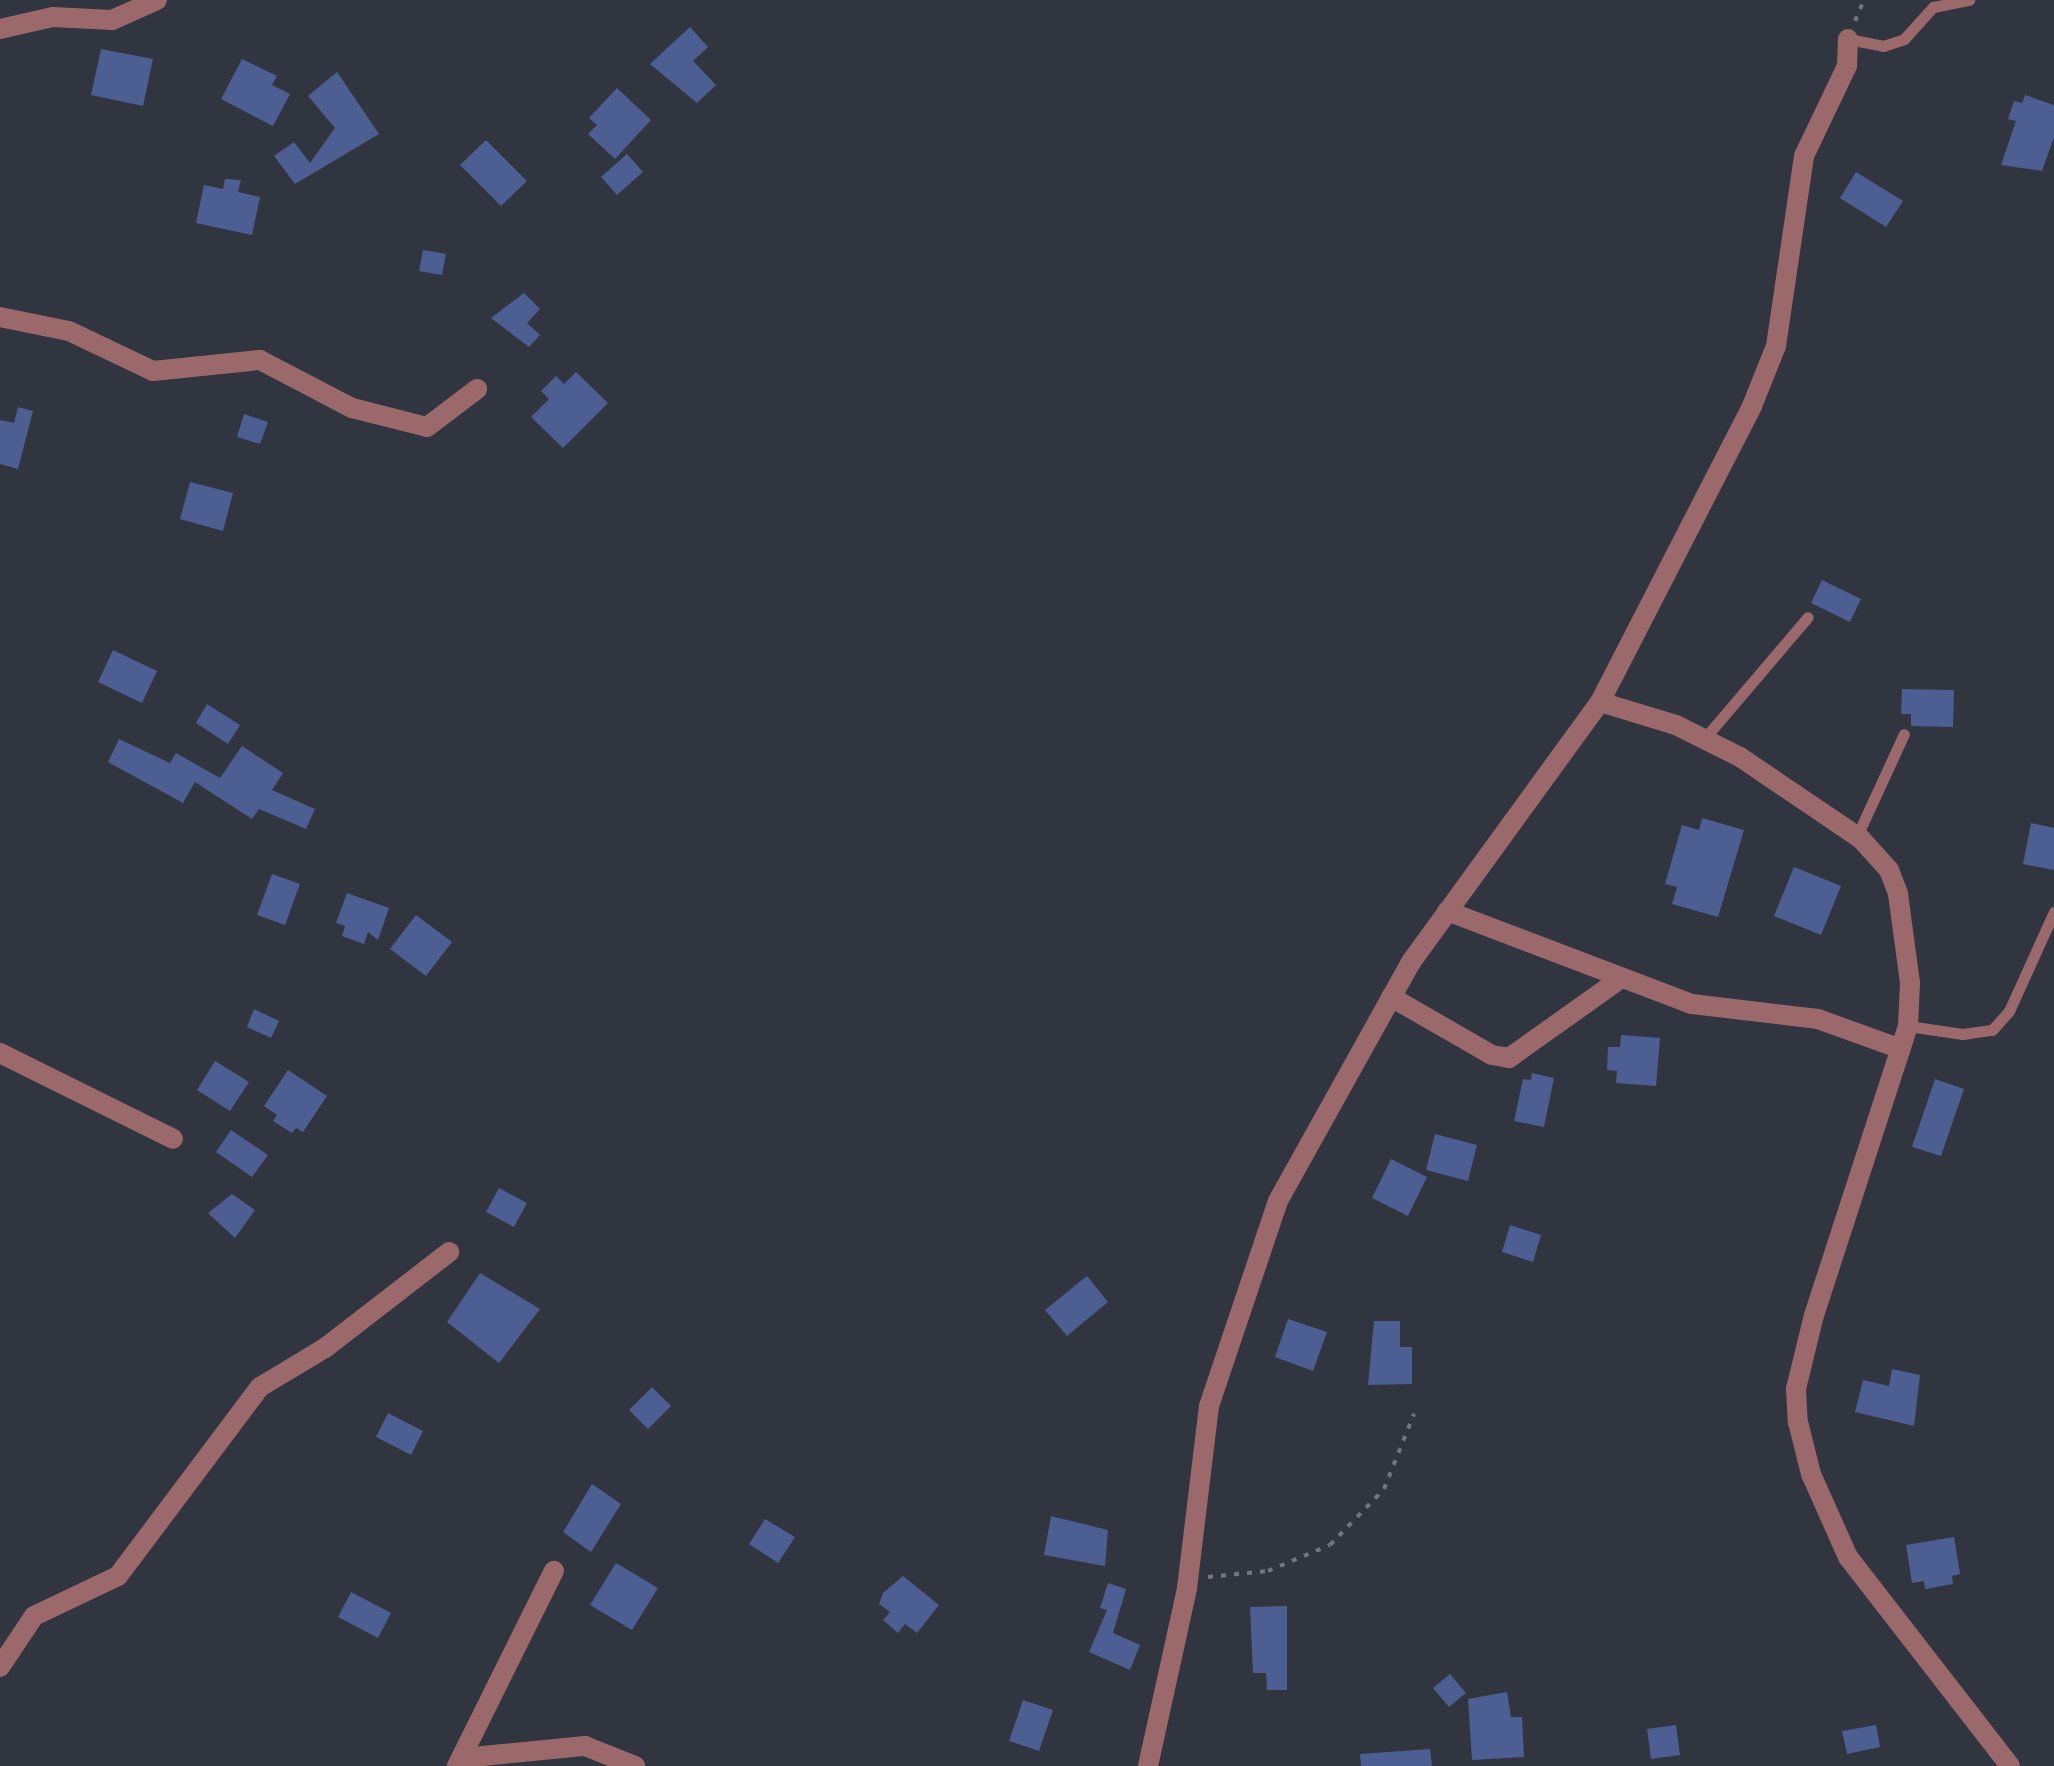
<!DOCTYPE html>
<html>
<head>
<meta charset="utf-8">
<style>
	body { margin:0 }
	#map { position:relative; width:2054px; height:1766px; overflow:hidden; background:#31353f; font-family:Rubik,sans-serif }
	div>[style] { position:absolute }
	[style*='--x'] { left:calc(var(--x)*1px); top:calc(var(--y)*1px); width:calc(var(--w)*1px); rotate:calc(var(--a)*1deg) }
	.building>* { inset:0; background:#4d5e93 }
	.path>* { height:4px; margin-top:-2px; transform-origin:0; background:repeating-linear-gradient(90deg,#73767f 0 5px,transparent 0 13px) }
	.service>* { height:11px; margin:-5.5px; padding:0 5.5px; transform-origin:5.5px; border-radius:5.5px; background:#9b686c }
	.minor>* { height:20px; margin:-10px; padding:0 10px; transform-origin:10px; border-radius:10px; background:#9b686c }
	span { translate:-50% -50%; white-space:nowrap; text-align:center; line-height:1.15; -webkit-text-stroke:9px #272b35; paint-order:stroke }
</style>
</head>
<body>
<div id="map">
	<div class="building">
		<i style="clip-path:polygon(690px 27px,708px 47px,693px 61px,716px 85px,697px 103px,650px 64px)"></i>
		<i style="clip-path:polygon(101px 49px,153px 59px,143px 106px,91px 95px)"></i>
		<i style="clip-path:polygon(242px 59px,277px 76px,272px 85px,290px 94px,273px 126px,221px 99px)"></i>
		<i style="clip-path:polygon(337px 72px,379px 134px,295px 184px,274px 156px,294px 142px,310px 163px,335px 128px,308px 96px)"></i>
		<i style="clip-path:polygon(617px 88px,651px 120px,615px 159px,588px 134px,597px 125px,589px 118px)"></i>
		<i style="clip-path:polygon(2025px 95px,2054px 105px,2054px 137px,2042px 171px,2001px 165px,2016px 121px,2008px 119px,2014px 101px,2022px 103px)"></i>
		<i style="clip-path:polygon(486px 140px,527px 181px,501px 206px,460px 165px)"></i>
		<i style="clip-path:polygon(627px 154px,643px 172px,617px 195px,601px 177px)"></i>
		<i style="clip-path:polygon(1856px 172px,1903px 201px,1886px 227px,1840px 198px)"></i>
		<i style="clip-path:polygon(225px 179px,241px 180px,238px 192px,260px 197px,252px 235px,196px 223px,204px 185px,223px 189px)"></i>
		<i style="clip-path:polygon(423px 250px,446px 254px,442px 275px,419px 271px)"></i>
		<i style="clip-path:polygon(524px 293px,540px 309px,527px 323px,540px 335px,529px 347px,491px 318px)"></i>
		<i style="clip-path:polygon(576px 372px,608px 403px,563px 448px,531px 417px,549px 399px,541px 391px,556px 376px,564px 384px)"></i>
		<i style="clip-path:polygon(18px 407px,33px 411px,18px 469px,0 464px,0 420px,14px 423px)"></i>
		<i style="clip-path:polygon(244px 414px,268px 422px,260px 444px,237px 437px)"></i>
		<i style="clip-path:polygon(190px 482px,233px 493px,223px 531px,180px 519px)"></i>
		<i style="clip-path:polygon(1822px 580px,1861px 599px,1850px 622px,1811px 603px)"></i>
		<i style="clip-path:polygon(113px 650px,157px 671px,142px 703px,98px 682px)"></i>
		<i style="clip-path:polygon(1902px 689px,1954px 690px,1953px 727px,1911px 726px,1911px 714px,1901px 714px)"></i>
		<i style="clip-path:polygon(207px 704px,240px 725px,228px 744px,196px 723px)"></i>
		<i style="clip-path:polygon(119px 739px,170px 763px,176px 753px,220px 778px,242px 746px,283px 773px,272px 790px,315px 809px,306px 829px,259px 809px,252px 819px,195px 782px,183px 803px,108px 762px)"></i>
		<i style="clip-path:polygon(1702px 818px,1744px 830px,1718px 917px,1672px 904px,1677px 887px,1665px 884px,1682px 825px,1699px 830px)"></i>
		<i style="clip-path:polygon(2031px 823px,2054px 828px,2054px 870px,2023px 864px)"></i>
		<i style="clip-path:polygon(1794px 867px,1841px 886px,1821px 935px,1774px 916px)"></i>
		<i style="clip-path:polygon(272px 874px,300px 884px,285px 925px,257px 915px)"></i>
		<i style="clip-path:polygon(347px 893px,389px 908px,378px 940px,368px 932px,364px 944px,342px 936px,345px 926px,336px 923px)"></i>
		<i style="clip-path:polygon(416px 915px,452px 942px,426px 976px,390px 949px)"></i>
		<i style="clip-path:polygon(254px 1009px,279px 1021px,271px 1038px,247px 1027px)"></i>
		<i style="clip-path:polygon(1621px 1035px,1660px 1038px,1656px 1086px,1616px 1083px,1617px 1071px,1607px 1070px,1608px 1047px,1620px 1047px)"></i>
		<i style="clip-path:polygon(215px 1061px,249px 1082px,230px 1111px,197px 1090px)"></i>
		<i style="clip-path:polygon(288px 1070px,327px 1096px,303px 1132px,296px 1128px,292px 1133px,273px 1121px,277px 1115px,264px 1106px)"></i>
		<i style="clip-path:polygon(1532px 1073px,1554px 1078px,1544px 1127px,1514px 1121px,1523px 1079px,1531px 1080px)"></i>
		<i style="clip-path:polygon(1935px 1079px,1964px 1089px,1941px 1156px,1912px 1147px)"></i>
		<i style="clip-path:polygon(231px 1130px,268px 1155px,252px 1177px,216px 1152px)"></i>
		<i style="clip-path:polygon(1435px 1134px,1477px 1145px,1468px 1181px,1426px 1170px)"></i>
		<i style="clip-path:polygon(1391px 1159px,1427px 1177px,1408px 1216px,1372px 1198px)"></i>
		<i style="clip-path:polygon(499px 1188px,527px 1203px,514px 1227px,486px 1212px)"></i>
		<i style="clip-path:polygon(232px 1194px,255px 1210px,235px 1238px,208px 1213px)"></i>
		<i style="clip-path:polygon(1510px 1225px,1541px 1235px,1533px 1262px,1502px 1252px)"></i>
		<i style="clip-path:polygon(480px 1273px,540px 1309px,499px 1363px,447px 1322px)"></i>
		<i style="clip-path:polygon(1087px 1276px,1108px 1302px,1067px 1336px,1045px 1310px)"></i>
		<i style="clip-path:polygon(1288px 1319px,1327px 1332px,1313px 1371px,1275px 1357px)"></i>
		<i style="clip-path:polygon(1374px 1321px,1400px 1321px,1400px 1347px,1412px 1347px,1412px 1384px,1368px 1385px)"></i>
		<i style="clip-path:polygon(1892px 1369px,1920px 1375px,1914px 1426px,1855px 1412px,1863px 1380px,1889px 1386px)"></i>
		<i style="clip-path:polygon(652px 1387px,671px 1406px,648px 1429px,629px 1410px)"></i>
		<i style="clip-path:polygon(388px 1413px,423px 1431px,411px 1455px,376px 1437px)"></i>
		<i style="clip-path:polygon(592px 1484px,621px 1504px,591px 1552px,563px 1532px)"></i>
		<i style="clip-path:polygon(1051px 1516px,1108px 1530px,1105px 1566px,1044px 1555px)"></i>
		<i style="clip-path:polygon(765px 1519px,795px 1537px,778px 1563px,749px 1544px)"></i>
		<i style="clip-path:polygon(1954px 1537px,1960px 1574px,1952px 1576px,1953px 1584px,1925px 1589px,1924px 1581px,1912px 1583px,1906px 1545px)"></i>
		<i style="clip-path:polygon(616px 1563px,658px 1588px,632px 1630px,590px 1605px)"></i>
		<i style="clip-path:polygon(903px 1576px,939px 1605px,917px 1633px,905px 1624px,898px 1633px,883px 1620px,890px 1612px,879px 1604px,883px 1593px)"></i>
		<i style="clip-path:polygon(1108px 1583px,1126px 1589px,1113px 1633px,1140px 1645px,1130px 1670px,1089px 1652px,1107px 1610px,1100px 1608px)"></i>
		<i style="clip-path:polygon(351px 1592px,391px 1613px,378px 1638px,338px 1617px)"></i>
		<i style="clip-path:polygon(1287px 1606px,1287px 1690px,1267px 1690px,1266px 1673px,1253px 1673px,1250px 1607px)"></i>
		<i style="clip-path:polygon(1450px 1674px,1466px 1693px,1449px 1707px,1433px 1688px)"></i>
		<i style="clip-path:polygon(1507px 1692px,1511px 1717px,1522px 1717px,1524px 1757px,1472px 1760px,1468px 1699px)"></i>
		<i style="clip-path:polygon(1023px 1700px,1053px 1710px,1039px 1751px,1009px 1741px)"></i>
		<i style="clip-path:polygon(1676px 1725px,1680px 1755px,1651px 1759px,1647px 1729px)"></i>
		<i style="clip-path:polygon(1876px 1725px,1880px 1747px,1847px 1754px,1842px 1731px)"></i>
		<i style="clip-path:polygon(1430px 1749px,1432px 1766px,1361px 1766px,1360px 1754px)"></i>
	</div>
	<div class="path">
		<i style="--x:1855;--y:21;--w:23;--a:-67"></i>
		<i style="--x:1208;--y:1577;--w:60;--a:-5.7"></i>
		<i style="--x:1268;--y:1571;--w:67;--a:-22.8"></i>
		<i style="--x:1330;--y:1545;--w:78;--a:-46"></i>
		<i style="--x:1384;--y:1489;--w:81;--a:-68.2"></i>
	</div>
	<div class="service">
		<i style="--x:1848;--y:39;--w:36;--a:11"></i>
		<i style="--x:1883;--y:46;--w:22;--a:-18"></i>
		<i style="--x:1904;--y:39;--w:43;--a:-47.8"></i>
		<i style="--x:1933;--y:7;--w:37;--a:-11"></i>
		<i style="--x:1704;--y:739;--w:160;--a:-49.6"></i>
		<i style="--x:1857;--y:836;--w:112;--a:-65.3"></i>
		<i style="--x:1908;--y:1026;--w:55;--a:8.4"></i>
		<i style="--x:1962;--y:1034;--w:30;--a:-8"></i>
		<i style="--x:1992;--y:1030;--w:25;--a:-48"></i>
		<i style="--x:2009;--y:1011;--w:109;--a:-65.6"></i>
	</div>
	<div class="minor">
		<i style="--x:0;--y:29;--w:54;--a:-12.8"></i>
		<i style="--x:53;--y:17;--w:59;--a:2.9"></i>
		<i style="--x:112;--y:20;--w:49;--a:-24"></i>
		<i style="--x:0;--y:317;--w:70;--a:11.5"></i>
		<i style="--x:69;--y:331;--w:93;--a:25.5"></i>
		<i style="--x:153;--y:371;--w:108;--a:-5.9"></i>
		<i style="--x:260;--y:360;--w:104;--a:27.6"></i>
		<i style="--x:352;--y:408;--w:77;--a:14.2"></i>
		<i style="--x:427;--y:427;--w:63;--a:-37.2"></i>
		<i style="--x:1600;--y:702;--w:79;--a:16.8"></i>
		<i style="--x:1676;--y:725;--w:72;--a:26.6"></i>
		<i style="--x:1740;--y:757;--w:146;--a:34.1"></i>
		<i style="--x:1861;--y:839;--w:42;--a:47.9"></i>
		<i style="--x:1889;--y:870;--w:26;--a:69"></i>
		<i style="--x:1898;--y:894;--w:90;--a:82.3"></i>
		<i style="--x:1910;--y:983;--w:43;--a:92.7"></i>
		<i style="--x:1908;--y:1026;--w:304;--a:108"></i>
		<i style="--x:1814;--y:1315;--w:76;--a:103.7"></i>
		<i style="--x:1796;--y:1389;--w:33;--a:87"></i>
		<i style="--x:1798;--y:1422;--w:54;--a:76"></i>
		<i style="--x:1811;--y:1474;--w:91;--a:66"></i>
		<i style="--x:1848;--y:1557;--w:264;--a:52.2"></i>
		<i style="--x:1447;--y:911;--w:262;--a:20.8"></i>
		<i style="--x:1692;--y:1004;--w:127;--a:6.8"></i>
		<i style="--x:1818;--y:1019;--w:88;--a:19.9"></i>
		<i style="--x:1391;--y:997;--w:116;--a:29.9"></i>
		<i style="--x:1492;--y:1055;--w:17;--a:10"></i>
		<i style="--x:1509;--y:1058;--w:136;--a:-35.4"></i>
		<i style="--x:0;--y:1053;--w:193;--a:26.4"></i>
		<i style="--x:0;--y:1667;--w:61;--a:-56.3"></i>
		<i style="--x:34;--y:1616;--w:93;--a:-25.5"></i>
		<i style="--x:118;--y:1576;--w:236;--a:-53.1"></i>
		<i style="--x:260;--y:1387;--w:76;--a:-31"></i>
		<i style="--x:325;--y:1348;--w:157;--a:-37.7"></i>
		<i style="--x:462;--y:1758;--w:124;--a:-5.6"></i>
		<i style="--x:585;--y:1746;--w:54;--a:21.8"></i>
		<i style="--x:457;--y:1766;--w:218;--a:-63.6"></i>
		<i style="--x:1148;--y:1766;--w:182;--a:-77.6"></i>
		<i style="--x:1187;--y:1588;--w:183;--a:-83.1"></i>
		<i style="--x:1209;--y:1406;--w:216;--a:-71.4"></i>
		<i style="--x:1278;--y:1201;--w:274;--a:-60.9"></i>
		<i style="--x:1411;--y:962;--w:321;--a:-54"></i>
		<i style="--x:1600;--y:702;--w:333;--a:-62.8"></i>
		<i style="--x:1752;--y:406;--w:65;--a:-68.2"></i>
		<i style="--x:1776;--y:346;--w:192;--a:-81.6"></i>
		<i style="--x:1804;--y:156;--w:100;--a:-64.5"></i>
		<i style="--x:1847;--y:66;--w:27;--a:-88"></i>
	</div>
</div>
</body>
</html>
